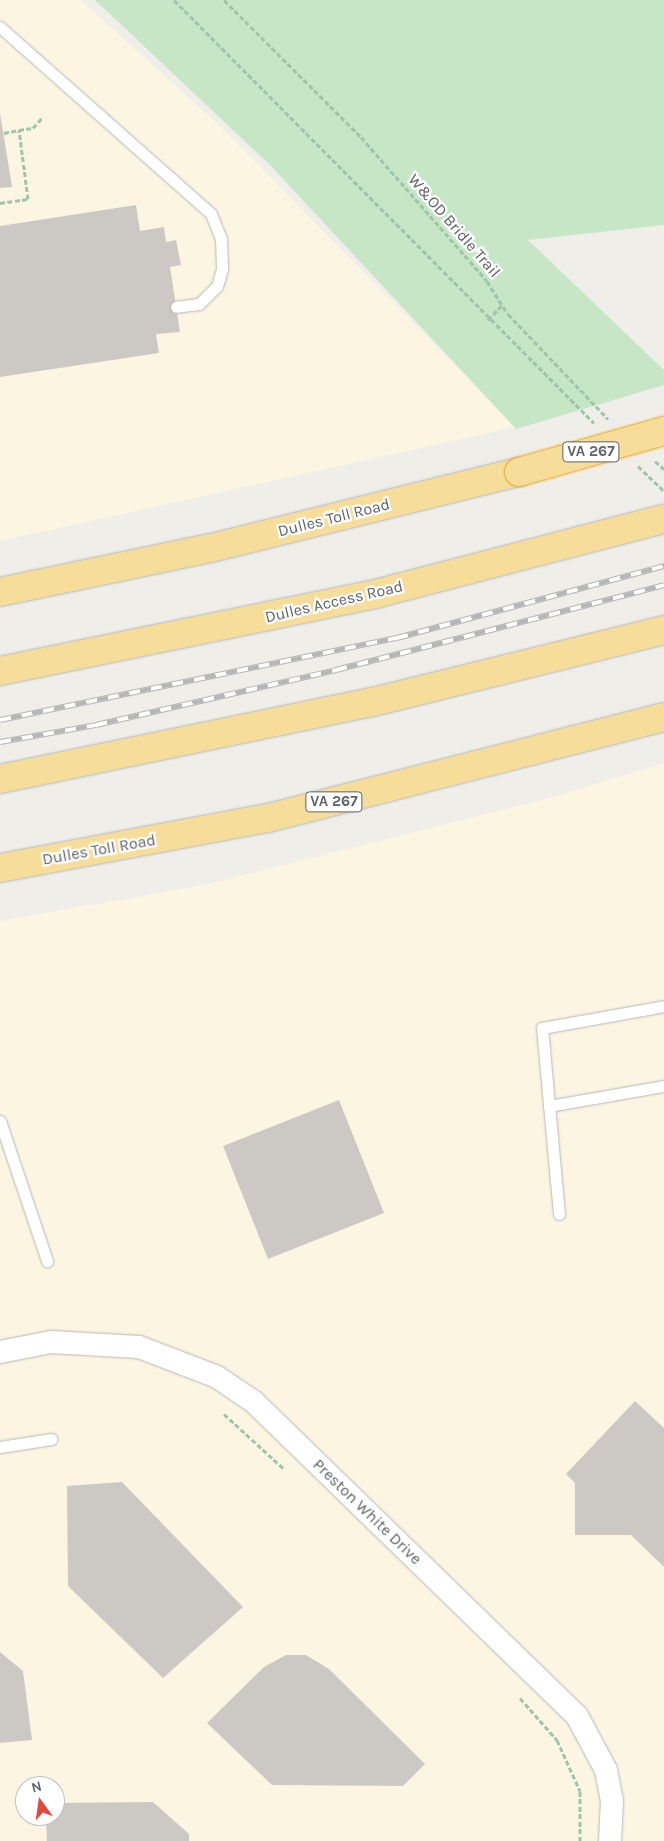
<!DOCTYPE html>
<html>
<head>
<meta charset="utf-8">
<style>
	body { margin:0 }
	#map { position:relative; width:664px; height:1841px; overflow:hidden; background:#f0eee8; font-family:Karla,sans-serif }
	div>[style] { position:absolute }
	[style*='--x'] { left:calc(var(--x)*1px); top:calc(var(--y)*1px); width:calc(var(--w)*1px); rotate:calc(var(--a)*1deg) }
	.commercial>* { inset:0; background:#fcf5e1 }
	.green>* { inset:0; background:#c7e6c6 }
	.building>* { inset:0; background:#ccc9c4 }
	.path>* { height:3px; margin-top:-1.5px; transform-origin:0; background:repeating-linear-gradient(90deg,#9ec4a9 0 5px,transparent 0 7.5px) }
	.roads { filter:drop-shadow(0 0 1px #b5b8bb) drop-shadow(0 0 1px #b5b8bb) }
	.lane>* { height:11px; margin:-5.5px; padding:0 5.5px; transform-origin:5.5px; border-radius:5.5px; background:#fff }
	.street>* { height:22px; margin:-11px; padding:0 11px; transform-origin:11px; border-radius:11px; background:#fff }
	.highway>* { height:28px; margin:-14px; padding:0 14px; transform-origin:14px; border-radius:14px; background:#f6dd99 }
	.rail>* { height:5.5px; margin-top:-2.75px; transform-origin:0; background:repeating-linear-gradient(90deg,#fff 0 11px,#b5b6b7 0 22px); box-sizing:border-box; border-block:1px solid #b5b6b7 }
	.bridges { filter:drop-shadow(0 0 1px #e9a20f) drop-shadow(0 0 1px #e9a20f) }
	.highway-bridge>* { height:28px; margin:-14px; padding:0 14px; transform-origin:14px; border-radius:14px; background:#f6dd99 }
	span { translate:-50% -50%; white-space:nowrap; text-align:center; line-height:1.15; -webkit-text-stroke:4.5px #fff; paint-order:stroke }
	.shield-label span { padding:1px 4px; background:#fff; border:1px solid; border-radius:4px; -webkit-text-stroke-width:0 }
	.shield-label { font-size:15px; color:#5f6367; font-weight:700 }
	.street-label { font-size:16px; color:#5f6367 }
	.north { position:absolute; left:15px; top:1776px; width:50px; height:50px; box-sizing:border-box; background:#fff; border:1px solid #bfc1c2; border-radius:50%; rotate:346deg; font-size:14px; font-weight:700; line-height:20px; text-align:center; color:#5f6367 }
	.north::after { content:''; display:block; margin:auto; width:18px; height:22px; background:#df4a3f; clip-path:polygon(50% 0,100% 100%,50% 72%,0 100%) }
</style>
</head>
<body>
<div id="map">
	<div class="commercial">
		<i style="clip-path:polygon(0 0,81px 0,221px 127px,516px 427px,0 541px)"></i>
		<i style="clip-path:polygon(evenodd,664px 763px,664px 1841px,0 1841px,0 921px,204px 885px,546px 799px,664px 763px,25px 1786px,55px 1786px,55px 1816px,25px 1816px,25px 1786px)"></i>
	</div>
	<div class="green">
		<i style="clip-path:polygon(95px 0,664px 0,664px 225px,528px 240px,664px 370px,664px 385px,516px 429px,270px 165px)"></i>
	</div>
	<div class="building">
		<i style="clip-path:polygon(0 113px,12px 187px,0 188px)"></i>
		<i style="clip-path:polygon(136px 205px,140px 231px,164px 227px,166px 242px,176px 240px,181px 265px,170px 267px,180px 332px,156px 334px,159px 353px,0 377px,0 226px)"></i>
		<i style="clip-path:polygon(339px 1100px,384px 1213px,268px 1259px,223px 1146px)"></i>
		<i style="clip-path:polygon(635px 1401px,664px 1428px,664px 1567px,631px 1535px,575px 1535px,575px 1483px,566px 1474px)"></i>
		<i style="clip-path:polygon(122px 1482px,243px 1607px,163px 1678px,68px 1586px,67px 1486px)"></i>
		<i style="clip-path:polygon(0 1652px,23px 1671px,32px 1740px,0 1743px)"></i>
		<i style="clip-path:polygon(286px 1655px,306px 1655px,329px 1669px,425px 1764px,403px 1786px,272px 1785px,207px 1723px,264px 1667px)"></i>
		<i style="clip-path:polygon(153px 1802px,189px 1834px,189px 1841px,47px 1841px,46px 1816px,55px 1816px,55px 1803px)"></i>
	</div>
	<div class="path">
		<i style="--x:174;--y:0;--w:596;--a:45.2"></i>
		<i style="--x:224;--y:0;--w:194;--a:45"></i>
		<i style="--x:361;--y:137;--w:191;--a:48.8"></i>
		<i style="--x:487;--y:281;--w:39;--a:58"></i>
		<i style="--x:508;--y:314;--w:145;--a:46.4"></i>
		<i style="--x:4;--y:133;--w:15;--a:-11"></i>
		<i style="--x:0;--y:203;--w:28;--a:-8"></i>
		<i style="--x:28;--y:199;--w:70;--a:-97.4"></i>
		<i style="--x:19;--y:130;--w:14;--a:-8"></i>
		<i style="--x:33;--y:128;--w:15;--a:-48"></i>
		<i style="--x:488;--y:320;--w:21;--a:-47"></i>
		<i style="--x:655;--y:461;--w:12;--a:42"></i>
		<i style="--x:638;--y:466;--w:36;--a:44"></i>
		<i style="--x:224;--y:1414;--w:81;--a:42.5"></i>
		<i style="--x:520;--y:1698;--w:56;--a:48.6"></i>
		<i style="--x:557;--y:1740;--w:56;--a:65.7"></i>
		<i style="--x:580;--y:1791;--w:50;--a:90"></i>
	</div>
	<div class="roads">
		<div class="lane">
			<i style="--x:0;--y:27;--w:282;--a:41.5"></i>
			<i style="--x:211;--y:214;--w:27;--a:68"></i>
			<i style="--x:221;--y:239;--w:30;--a:88"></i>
			<i style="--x:222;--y:269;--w:18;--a:106"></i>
			<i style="--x:217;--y:286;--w:25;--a:135"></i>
			<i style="--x:199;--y:304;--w:23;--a:173"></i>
			<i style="--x:549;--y:1106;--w:117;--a:-9.9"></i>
			<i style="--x:0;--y:1121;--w:148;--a:71.4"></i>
			<i style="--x:559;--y:1214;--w:187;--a:-95.2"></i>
			<i style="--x:542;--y:1028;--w:124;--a:-10.2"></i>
			<i style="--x:0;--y:1447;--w:52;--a:-8.9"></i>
		</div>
		<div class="street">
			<i style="--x:0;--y:1352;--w:52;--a:-11.1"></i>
			<i style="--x:51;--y:1342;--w:88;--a:3.3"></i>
			<i style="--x:139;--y:1347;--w:84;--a:21"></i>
			<i style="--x:217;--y:1377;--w:45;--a:34"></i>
			<i style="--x:254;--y:1402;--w:450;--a:44.2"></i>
			<i style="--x:577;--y:1716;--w:61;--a:61.8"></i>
			<i style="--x:606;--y:1770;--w:32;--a:79"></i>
			<i style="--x:612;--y:1801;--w:40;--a:92.9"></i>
		</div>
		<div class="highway">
			<i style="--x:0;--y:592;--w:216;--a:-11.8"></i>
			<i style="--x:211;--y:548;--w:317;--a:-13.9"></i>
			<i style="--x:0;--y:671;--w:387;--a:-11.6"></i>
			<i style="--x:379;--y:593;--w:294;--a:-14.6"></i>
			<i style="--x:0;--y:779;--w:381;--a:-11.7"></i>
			<i style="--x:373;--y:702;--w:300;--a:-13.9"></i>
			<i style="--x:0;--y:868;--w:273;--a:-10.6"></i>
			<i style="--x:268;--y:818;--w:409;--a:-14.3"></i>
		</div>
	</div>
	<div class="rail">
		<i style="--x:0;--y:720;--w:405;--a:-11.7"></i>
		<i style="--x:397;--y:638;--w:277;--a:-15.1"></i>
		<i style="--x:0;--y:742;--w:97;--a:-10"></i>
		<i style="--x:96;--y:725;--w:246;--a:-12.9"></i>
		<i style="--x:336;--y:670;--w:339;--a:-14.5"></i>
	</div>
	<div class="bridges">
		<div class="highway-bridge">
			<i style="--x:519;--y:472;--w:151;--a:-15.8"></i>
		</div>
	</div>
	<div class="shield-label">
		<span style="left:591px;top:452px">VA 267</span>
		<span style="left:334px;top:802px">VA 267</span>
	</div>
	<div class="street-label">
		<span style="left:454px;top:226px;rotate:49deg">W&amp;OD Bridle Trail</span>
		<span style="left:334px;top:518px;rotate:-14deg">Dulles Toll Road</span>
		<span style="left:334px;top:602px;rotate:-13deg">Dulles Access Road</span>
		<span style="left:99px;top:850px;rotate:-10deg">Dulles Toll Road</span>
		<span style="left:367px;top:1512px;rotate:44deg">Preston White Drive</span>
	</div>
	<div class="north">N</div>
</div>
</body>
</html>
